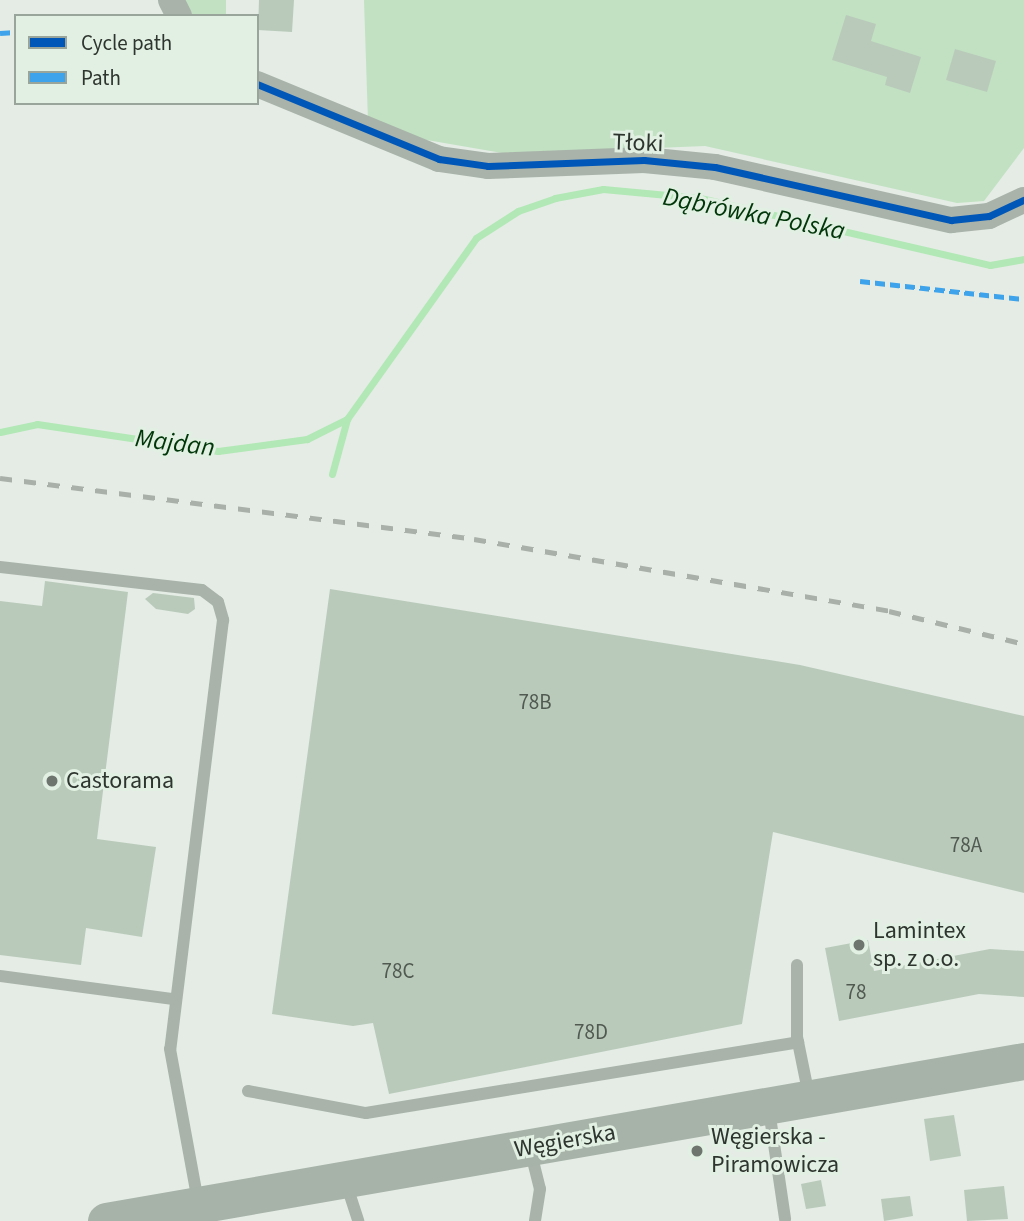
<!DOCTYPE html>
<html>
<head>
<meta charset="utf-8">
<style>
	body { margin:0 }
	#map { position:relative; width:1024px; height:1221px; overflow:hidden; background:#e4ece5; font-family:"Source Sans 3",sans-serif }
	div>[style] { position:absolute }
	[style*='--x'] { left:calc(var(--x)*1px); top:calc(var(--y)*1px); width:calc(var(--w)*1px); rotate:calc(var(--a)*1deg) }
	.green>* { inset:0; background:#c1e1c2 }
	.stream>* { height:7px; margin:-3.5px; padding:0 3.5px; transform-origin:3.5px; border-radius:3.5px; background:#b2e8b5 }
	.building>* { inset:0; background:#b9caba }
	.lane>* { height:12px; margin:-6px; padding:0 6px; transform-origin:6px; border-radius:6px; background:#a9b3aa }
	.street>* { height:26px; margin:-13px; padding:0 13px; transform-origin:13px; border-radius:13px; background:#a9b3aa }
	.secondary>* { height:37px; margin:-18.5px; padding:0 18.5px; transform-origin:18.5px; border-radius:18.5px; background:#a7b2a8 }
	.rail>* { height:5px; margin-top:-2.5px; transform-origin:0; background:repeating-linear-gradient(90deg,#a8b0a9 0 12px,transparent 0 24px) }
	.quiet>* { height:5px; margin-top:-2.5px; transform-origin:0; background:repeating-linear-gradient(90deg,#3ea3eb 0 10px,transparent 0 15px) }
	.cycleway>* { height:7px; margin:-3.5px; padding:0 3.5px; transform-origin:3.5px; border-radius:3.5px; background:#0057b8 }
	.dots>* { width:19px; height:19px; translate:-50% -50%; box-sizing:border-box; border:4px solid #e1f0e2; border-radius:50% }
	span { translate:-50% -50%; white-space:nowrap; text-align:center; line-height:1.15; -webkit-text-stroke:6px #e1f0e2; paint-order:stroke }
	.number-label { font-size:21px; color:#515a51 }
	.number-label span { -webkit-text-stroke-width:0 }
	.street-label { font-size:24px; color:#2e342e }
	.poi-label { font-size:24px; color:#2e342e }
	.left { translate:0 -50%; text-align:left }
	.water-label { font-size:26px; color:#003609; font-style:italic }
	.legend { position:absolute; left:14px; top:14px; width:245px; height:91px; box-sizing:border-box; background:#e1f0e2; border:2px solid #99a59a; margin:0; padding:9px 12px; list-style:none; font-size:21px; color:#2e342e }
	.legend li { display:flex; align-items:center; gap:14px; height:35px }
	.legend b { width:35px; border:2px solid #99a59a }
</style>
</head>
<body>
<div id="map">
	<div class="green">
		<i style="clip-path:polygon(185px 0,226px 0,226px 16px,193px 16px)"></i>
		<i style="clip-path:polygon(364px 0,1024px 0,1024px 148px,984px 201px,957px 203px,705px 146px,508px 154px,421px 139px,368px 121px)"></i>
	</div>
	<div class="stream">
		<i style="--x:0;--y:432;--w:38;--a:-12"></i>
		<i style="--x:37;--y:424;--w:183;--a:8.5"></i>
		<i style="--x:218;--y:451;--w:90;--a:-7.7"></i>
		<i style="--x:307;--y:439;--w:45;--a:-26.6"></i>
		<i style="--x:332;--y:474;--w:57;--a:-74.7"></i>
		<i style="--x:347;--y:419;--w:222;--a:-54.5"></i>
		<i style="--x:476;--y:238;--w:50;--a:-32.7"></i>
		<i style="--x:518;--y:211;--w:39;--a:-19"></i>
		<i style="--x:555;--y:198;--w:49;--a:-10.6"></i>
		<i style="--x:603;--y:189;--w:97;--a:5.3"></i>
		<i style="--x:700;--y:198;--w:298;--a:13"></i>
		<i style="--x:990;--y:265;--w:35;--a:-10"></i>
	</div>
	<div class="building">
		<i style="clip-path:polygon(259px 0,294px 0,292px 32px,258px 30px)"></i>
		<i style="clip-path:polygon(846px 15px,876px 24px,871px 41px,921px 57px,910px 93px,885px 85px,887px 77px,832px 60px)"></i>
		<i style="clip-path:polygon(955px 49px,996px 61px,987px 92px,946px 80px)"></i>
		<i style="clip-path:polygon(45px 581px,128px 592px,97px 839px,156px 847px,142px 937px,86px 928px,81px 965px,0 955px,0 601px,42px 606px)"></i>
		<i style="clip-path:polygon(330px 589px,800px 665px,1024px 716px,1024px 893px,773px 832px,742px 1024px,389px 1094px,373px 1023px,353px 1026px,272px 1014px)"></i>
		<i style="clip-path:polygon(153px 593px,194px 598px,195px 609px,188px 614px,156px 609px,145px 599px)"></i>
		<i style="clip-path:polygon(868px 940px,874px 971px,990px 949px,1024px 951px,1024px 997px,979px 994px,839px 1021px,825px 948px)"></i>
		<i style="clip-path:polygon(954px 1115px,961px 1156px,930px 1161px,924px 1119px)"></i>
		<i style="clip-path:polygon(821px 1180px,826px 1206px,806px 1209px,801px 1184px)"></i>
		<i style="clip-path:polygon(1004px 1186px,1008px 1219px,967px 1221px,964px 1190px)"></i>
		<i style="clip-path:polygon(910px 1196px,913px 1216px,884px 1221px,881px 1199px)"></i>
	</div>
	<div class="lane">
		<i style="--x:0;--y:567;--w:203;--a:6.5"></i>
		<i style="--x:202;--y:590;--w:20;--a:37"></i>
		<i style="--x:218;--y:602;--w:19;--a:74"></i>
		<i style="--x:223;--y:620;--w:432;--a:97"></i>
		<i style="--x:170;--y:1049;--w:155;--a:79.6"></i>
		<i style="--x:797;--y:965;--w:72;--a:90"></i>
		<i style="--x:797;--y:1037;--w:60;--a:78.5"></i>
		<i style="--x:0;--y:976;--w:175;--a:7.6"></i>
		<i style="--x:248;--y:1091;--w:120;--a:10.6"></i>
		<i style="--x:366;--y:1113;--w:438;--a:-9.3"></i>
		<i style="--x:769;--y:1110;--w:110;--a:81.6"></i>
		<i style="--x:530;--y:1149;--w:41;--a:76"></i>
		<i style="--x:540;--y:1189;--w:32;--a:99"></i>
		<i style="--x:346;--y:1183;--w:40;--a:72"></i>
	</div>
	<div class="street">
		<i style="--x:171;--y:0;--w:18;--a:63"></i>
		<i style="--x:257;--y:84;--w:197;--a:22.4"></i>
		<i style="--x:439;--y:159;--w:49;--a:8.1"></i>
		<i style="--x:488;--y:166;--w:156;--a:-2.2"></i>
		<i style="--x:644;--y:160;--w:71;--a:5.6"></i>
		<i style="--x:715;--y:167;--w:242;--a:12.7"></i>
		<i style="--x:951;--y:220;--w:38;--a:-6"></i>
		<i style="--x:989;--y:216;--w:38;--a:-25"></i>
	</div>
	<div class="secondary">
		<i style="--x:106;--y:1221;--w:932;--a:-9.89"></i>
	</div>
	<div class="rail">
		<i style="--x:0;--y:478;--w:478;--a:7.3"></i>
		<i style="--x:474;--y:539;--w:421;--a:9.8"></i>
		<i style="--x:889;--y:611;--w:139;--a:13.7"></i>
	</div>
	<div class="quiet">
		<i style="--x:0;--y:33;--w:16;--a:-4"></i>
		<i style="--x:860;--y:281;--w:165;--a:6.3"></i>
	</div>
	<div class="cycleway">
		<i style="--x:257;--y:84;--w:197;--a:22.4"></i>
		<i style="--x:439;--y:159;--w:49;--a:8.1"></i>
		<i style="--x:488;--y:166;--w:156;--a:-2.2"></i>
		<i style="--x:644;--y:160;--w:71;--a:5.6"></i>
		<i style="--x:715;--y:167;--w:242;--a:12.7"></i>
		<i style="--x:951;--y:220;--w:38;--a:-6"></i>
		<i style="--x:989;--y:216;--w:38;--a:-25"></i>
	</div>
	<div class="dots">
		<i style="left:52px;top:781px;background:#6e746e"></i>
		<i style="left:859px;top:945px;background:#6e746e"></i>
		<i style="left:697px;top:1151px;background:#6e746e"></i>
	</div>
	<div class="number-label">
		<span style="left:535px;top:702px">78B</span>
		<span style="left:966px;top:845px">78A</span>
		<span style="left:398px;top:971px">78C</span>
		<span style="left:856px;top:992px">78</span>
		<span style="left:591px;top:1032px">78D</span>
	</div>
	<div class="street-label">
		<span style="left:638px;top:143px;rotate:2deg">Tłoki</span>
		<span style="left:565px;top:1141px;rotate:-10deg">Węgierska</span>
	</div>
	<div class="poi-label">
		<span class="left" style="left:66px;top:781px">Castorama</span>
		<span class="left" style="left:873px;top:945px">Lamintex<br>sp. z o.o.</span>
		<span class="left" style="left:711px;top:1151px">Węgierska -<br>Piramowicza</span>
	</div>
	<div class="water-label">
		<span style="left:754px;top:214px;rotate:11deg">Dąbrówka Polska</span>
		<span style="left:175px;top:443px;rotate:7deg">Majdan</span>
	</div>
	<ul class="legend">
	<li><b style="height:9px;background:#0057b8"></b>Cycle path</li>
	<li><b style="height:9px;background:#3ea3eb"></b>Path</li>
	</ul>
</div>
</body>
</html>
